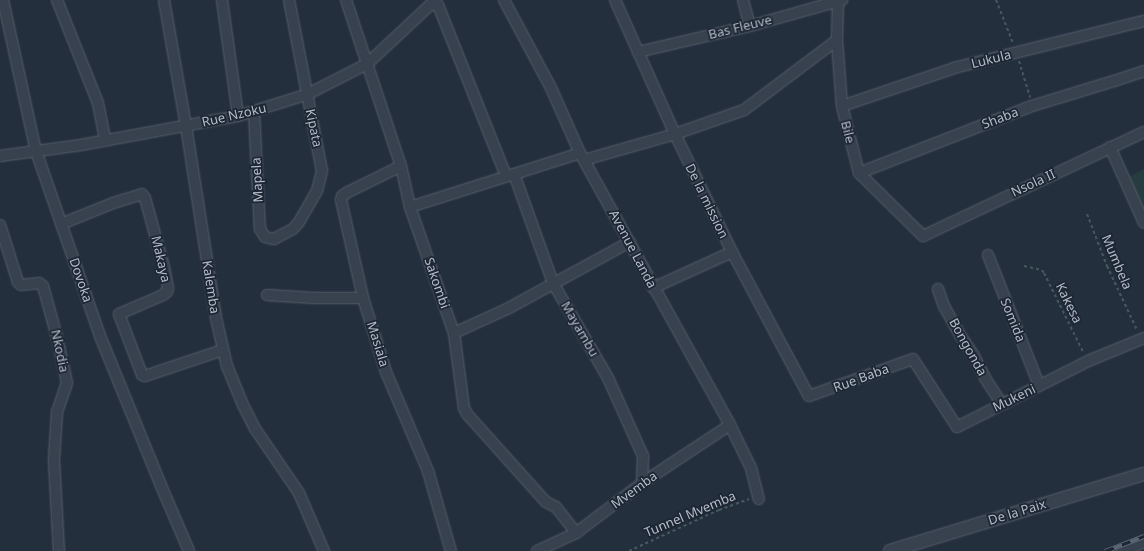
<!DOCTYPE html>
<html>
<head>
<meta charset="utf-8">
<style>
	body { margin:0 }
	#map { position:relative; width:1144px; height:551px; overflow:hidden; background:#242f3e; font-family:"Noto Sans",sans-serif }
	div>[style] { position:absolute }
	[style*='--x'] { left:calc(var(--x)*1px); top:calc(var(--y)*1px); width:calc(var(--w)*1px); rotate:calc(var(--a)*1deg) }
	.green>* { inset:0; background:#263c3f }
	.path>* { height:2px; margin-top:-1px; transform-origin:0; background:repeating-linear-gradient(90deg,#44595c 0 3px,transparent 0 6px) }
	.roads { filter:drop-shadow(0 0 1px #565f6c) drop-shadow(0 0 1px #565f6c) }
	.minor>* { height:10px; margin:-5px; padding:0 5px; transform-origin:5px; border-radius:5px; background:#38414e }
	.tertiary>* { height:12px; margin:-6px; padding:0 6px; transform-origin:6px; border-radius:6px; background:#38414e }
	.rail>* { height:4.5px; margin-top:-2.25px; transform-origin:0; background:repeating-linear-gradient(90deg,#1d2633 0 9px,#5a6575 0 18px); box-sizing:border-box; border-block:1px solid #5a6575 }
	span { translate:-50% -50%; white-space:nowrap; text-align:center; line-height:1.15; -webkit-text-stroke:3.5px #1d2633; paint-order:stroke }
	.street-label { font-size:13px; color:#b4bcc9 }
</style>
</head>
<body>
<div id="map">
	<div class="green">
		<i style="clip-path:polygon(1144px 169px,1144px 220px,1125px 179px)"></i>
	</div>
	<div class="path">
		<i style="--x:996;--y:0;--w:46;--a:68.4"></i>
		<i style="--x:1019;--y:61;--w:38;--a:73"></i>
		<i style="--x:1087;--y:214;--w:56;--a:69"></i>
		<i style="--x:1107;--y:266;--w:71;--a:64.9"></i>
		<i style="--x:1024;--y:266;--w:18;--a:13"></i>
		<i style="--x:1042;--y:270;--w:4;--a:56"></i>
		<i style="--x:1044;--y:273;--w:88;--a:63.7"></i>
		<i style="--x:629;--y:551;--w:99;--a:-24.5"></i>
		<i style="--x:719;--y:510;--w:32;--a:-20"></i>
	</div>
	<div class="roads">
		<div class="minor">
			<i style="--x:3;--y:0;--w:155;--a:77.7"></i>
			<i style="--x:36;--y:151;--w:196;--a:70.9"></i>
			<i style="--x:100;--y:336;--w:172;--a:67.8"></i>
			<i style="--x:165;--y:495;--w:61;--a:66.8"></i>
			<i style="--x:57;--y:0;--w:111;--a:68.3"></i>
			<i style="--x:98;--y:103;--w:37;--a:79"></i>
			<i style="--x:164;--y:0;--w:128;--a:80.1"></i>
			<i style="--x:186;--y:126;--w:194;--a:81.1"></i>
			<i style="--x:216;--y:318;--w:49;--a:77.1"></i>
			<i style="--x:227;--y:366;--w:42;--a:67.7"></i>
			<i style="--x:243;--y:405;--w:28;--a:63"></i>
			<i style="--x:256;--y:430;--w:76;--a:55.7"></i>
			<i style="--x:299;--y:493;--w:63;--a:66.7"></i>
			<i style="--x:222;--y:0;--w:117;--a:82.1"></i>
			<i style="--x:346;--y:0;--w:175;--a:71.7"></i>
			<i style="--x:401;--y:166;--w:42;--a:77.6"></i>
			<i style="--x:410;--y:207;--w:133;--a:70.8"></i>
			<i style="--x:454;--y:333;--w:76;--a:82.4"></i>
			<i style="--x:464;--y:408;--w:7;--a:63"></i>
			<i style="--x:467;--y:414;--w:118;--a:48.1"></i>
			<i style="--x:546;--y:502;--w:11;--a:27"></i>
			<i style="--x:556;--y:507;--w:33;--a:52"></i>
			<i style="--x:504;--y:0;--w:100;--a:61.9"></i>
			<i style="--x:551;--y:88;--w:71;--a:66"></i>
			<i style="--x:580;--y:153;--w:311;--a:61.1"></i>
			<i style="--x:730;--y:425;--w:48;--a:64"></i>
			<i style="--x:751;--y:468;--w:32;--a:76"></i>
			<i style="--x:615;--y:0;--w:147;--a:65.9"></i>
			<i style="--x:675;--y:134;--w:131;--a:64.2"></i>
			<i style="--x:732;--y:252;--w:163;--a:61.9"></i>
			<i style="--x:809;--y:396;--w:110;--a:-19.6"></i>
			<i style="--x:913;--y:359;--w:81;--a:57.1"></i>
			<i style="--x:957;--y:427;--w:147;--a:-26.7"></i>
			<i style="--x:1088;--y:361;--w:61;--a:-22.3"></i>
			<i style="--x:743;--y:0;--w:27;--a:75"></i>
			<i style="--x:838;--y:0;--w:40;--a:91.4"></i>
			<i style="--x:837;--y:40;--w:66;--a:85.7"></i>
			<i style="--x:842;--y:106;--w:69;--a:75.8"></i>
			<i style="--x:859;--y:173;--w:90;--a:44.5"></i>
			<i style="--x:923;--y:236;--w:244;--a:-25.2"></i>
			<i style="--x:638;--y:52;--w:115;--a:-13.1"></i>
			<i style="--x:750;--y:26;--w:96;--a:-15.8"></i>
			<i style="--x:842;--y:106;--w:118;--a:-18.7"></i>
			<i style="--x:954;--y:68;--w:196;--a:-13.9"></i>
			<i style="--x:254;--y:112;--w:117;--a:87.1"></i>
			<i style="--x:260;--y:229;--w:9;--a:58"></i>
			<i style="--x:265;--y:237;--w:9;--a:13"></i>
			<i style="--x:274;--y:239;--w:21;--a:-28"></i>
			<i style="--x:293;--y:229;--w:9;--a:-49"></i>
			<i style="--x:299;--y:222;--w:36;--a:-60"></i>
			<i style="--x:317;--y:191;--w:21;--a:-76"></i>
			<i style="--x:322;--y:171;--w:174;--a:-100.9"></i>
			<i style="--x:1110;--y:147;--w:83;--a:65.9"></i>
			<i style="--x:0;--y:156;--w:82;--a:-7.7"></i>
			<i style="--x:81;--y:145;--w:160;--a:-10.5"></i>
			<i style="--x:238;--y:116;--w:73;--a:-17.4"></i>
			<i style="--x:308;--y:94;--w:66;--a:-27"></i>
			<i style="--x:367;--y:64;--w:86;--a:-43.1"></i>
			<i style="--x:430;--y:5;--w:8;--a:0"></i>
			<i style="--x:438;--y:5;--w:184;--a:68.3"></i>
			<i style="--x:584;--y:160;--w:95;--a:-15.9"></i>
			<i style="--x:675;--y:134;--w:73;--a:-19.2"></i>
			<i style="--x:744;--y:110;--w:116;--a:-37"></i>
			<i style="--x:401;--y:166;--w:59;--a:153.9"></i>
			<i style="--x:348;--y:192;--w:7;--a:146"></i>
			<i style="--x:342;--y:196;--w:4;--a:104"></i>
			<i style="--x:341;--y:200;--w:100;--a:77.3"></i>
			<i style="--x:363;--y:298;--w:77;--a:72.7"></i>
			<i style="--x:386;--y:372;--w:108;--a:67"></i>
			<i style="--x:428;--y:471;--w:83;--a:74"></i>
			<i style="--x:859;--y:173;--w:186;--a:-21.2"></i>
			<i style="--x:1032;--y:106;--w:86;--a:-17"></i>
			<i style="--x:1114;--y:81;--w:32;--a:-18"></i>
			<i style="--x:514;--y:174;--w:116;--a:70.3"></i>
			<i style="--x:553;--y:283;--w:110;--a:59.9"></i>
			<i style="--x:608;--y:378;--w:85;--a:65.8"></i>
			<i style="--x:643;--y:456;--w:27;--a:92"></i>
			<i style="--x:410;--y:207;--w:178;--a:-17.6"></i>
			<i style="--x:61;--y:224;--w:56;--a:-22"></i>
			<i style="--x:113;--y:203;--w:30;--a:-17"></i>
			<i style="--x:142;--y:194;--w:5;--a:53"></i>
			<i style="--x:145;--y:198;--w:72;--a:74.6"></i>
			<i style="--x:164;--y:267;--w:21;--a:79"></i>
			<i style="--x:168;--y:288;--w:4;--a:104"></i>
			<i style="--x:167;--y:292;--w:5;--a:143"></i>
			<i style="--x:163;--y:295;--w:48;--a:156.6"></i>
			<i style="--x:119;--y:314;--w:65;--a:69.3"></i>
			<i style="--x:142;--y:375;--w:3;--a:18"></i>
			<i style="--x:145;--y:376;--w:82;--a:-18.4"></i>
			<i style="--x:0;--y:225;--w:60;--a:72.5"></i>
			<i style="--x:18;--y:282;--w:4;--a:45"></i>
			<i style="--x:21;--y:285;--w:18;--a:-6"></i>
			<i style="--x:39;--y:283;--w:5;--a:37"></i>
			<i style="--x:43;--y:286;--w:53;--a:74.6"></i>
			<i style="--x:57;--y:337;--w:47;--a:77.7"></i>
			<i style="--x:67;--y:383;--w:31;--a:109"></i>
			<i style="--x:57;--y:412;--w:48;--a:93.6"></i>
			<i style="--x:54;--y:460;--w:91;--a:86.9"></i>
			<i style="--x:988;--y:255;--w:140;--a:68.6"></i>
			<i style="--x:653;--y:288;--w:87;--a:-24.5"></i>
			<i style="--x:938;--y:289;--w:18;--a:71"></i>
			<i style="--x:944;--y:306;--w:33;--a:61"></i>
			<i style="--x:960;--y:335;--w:25;--a:56"></i>
			<i style="--x:974;--y:356;--w:25;--a:63"></i>
			<i style="--x:985;--y:378;--w:31;--a:57"></i>
			<i style="--x:267;--y:295;--w:47;--a:3.7"></i>
			<i style="--x:314;--y:298;--w:49;--a:0"></i>
			<i style="--x:454;--y:333;--w:58;--a:-24.4"></i>
			<i style="--x:507;--y:309;--w:140;--a:-28.6"></i>
			<i style="--x:537;--y:551;--w:43;--a:-24.8"></i>
			<i style="--x:576;--y:533;--w:83;--a:-37.1"></i>
			<i style="--x:642;--y:483;--w:105;--a:-33.4"></i>
			<i style="--x:1122;--y:551;--w:24;--a:-22"></i>
		</div>
		<div class="tertiary">
			<i style="--x:890;--y:551;--w:265;--a:-16.9"></i>
		</div>
	</div>
	<div class="rail">
		<i style="--x:1105;--y:551;--w:42;--a:-21"></i>
	</div>
	<div class="street-label">
		<span style="left:740px;top:27px;rotate:-14deg">Bas Fleuve</span>
		<span style="left:991px;top:59px;rotate:-14deg">Lukula</span>
		<span style="left:234px;top:115px;rotate:-13deg">Rue Nzoku</span>
		<span style="left:1000px;top:118px;rotate:-21deg">Shaba</span>
		<span style="left:314px;top:128px;rotate:78deg">Kipata</span>
		<span style="left:848px;top:132px;rotate:76deg">Bile</span>
		<span style="left:257px;top:180px;rotate:-93deg">Mapela</span>
		<span style="left:1033px;top:183px;rotate:-25deg">Nsola II</span>
		<span style="left:707px;top:201px;rotate:64deg">De la mission</span>
		<span style="left:633px;top:249px;rotate:62deg">Avenue Landa</span>
		<span style="left:161px;top:259px;rotate:77deg">Makaya</span>
		<span style="left:1117px;top:262px;rotate:67deg">Mumbela</span>
		<span style="left:81px;top:280px;rotate:71deg">Dovoka</span>
		<span style="left:437px;top:283px;rotate:71deg">Sakombi</span>
		<span style="left:211px;top:287px;rotate:81deg">Kalemba</span>
		<span style="left:1069px;top:303px;rotate:64deg">Kakesa</span>
		<span style="left:1013px;top:320px;rotate:68deg">Somida</span>
		<span style="left:580px;top:329px;rotate:60deg">Mayambu</span>
		<span style="left:378px;top:344px;rotate:73deg">Masiala</span>
		<span style="left:968px;top:347px;rotate:61deg">Bongonda</span>
		<span style="left:60px;top:351px;rotate:78deg">Nkodia</span>
		<span style="left:861px;top:378px;rotate:-20deg">Rue Baba</span>
		<span style="left:1014px;top:398px;rotate:-26deg">Mukeni</span>
		<span style="left:634px;top:490px;rotate:-36deg">Mvemba</span>
		<span style="left:1017px;top:512px;rotate:-17deg">De la Paix</span>
		<span style="left:690px;top:514px;rotate:-23deg">Tunnel Mvemba</span>
	</div>
</div>
</body>
</html>
